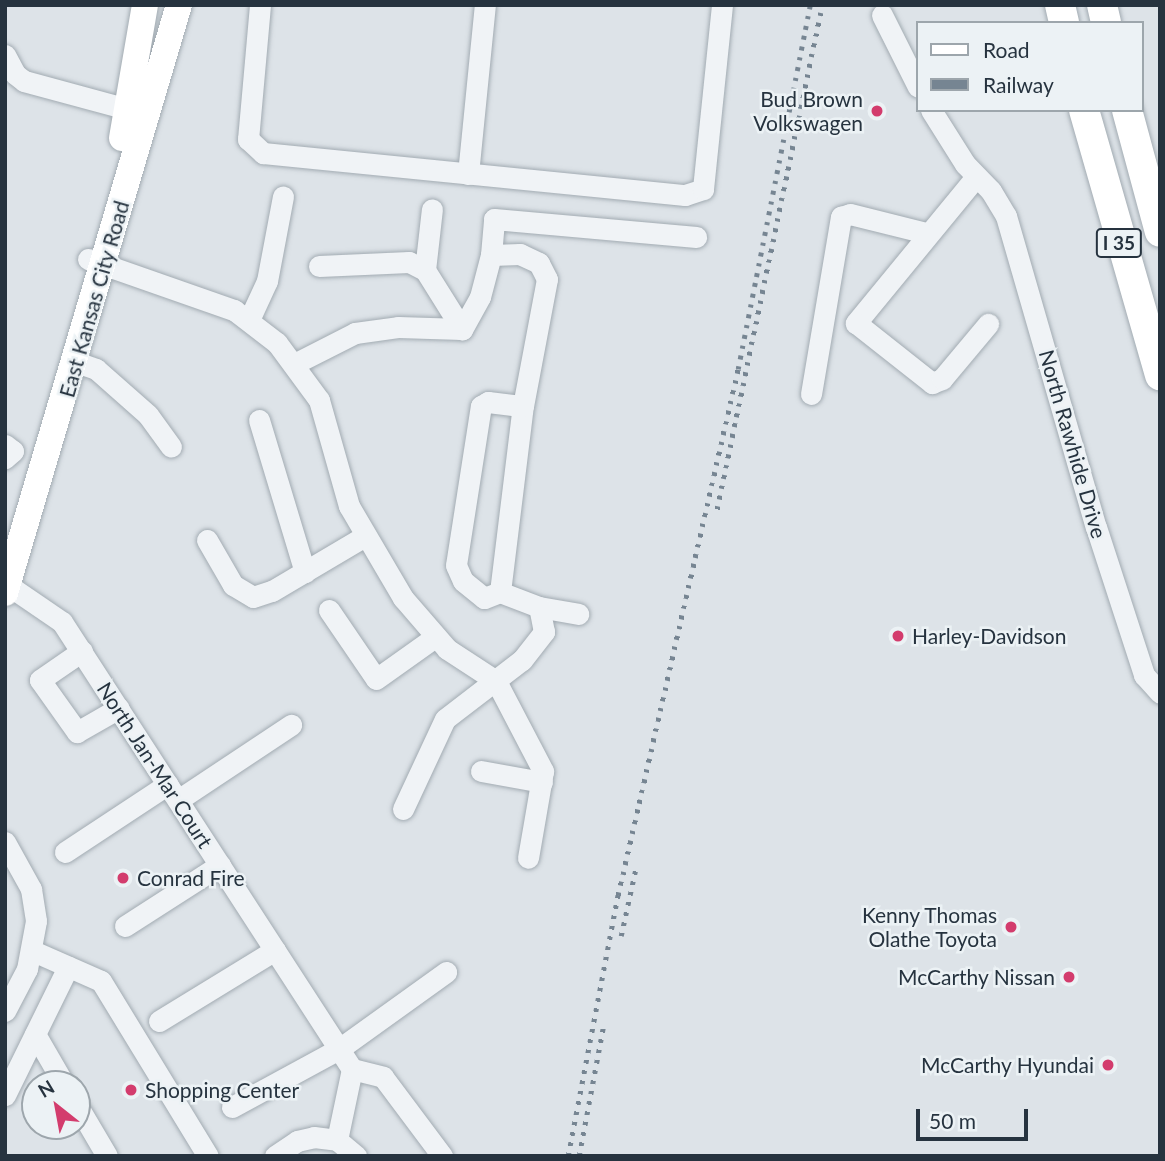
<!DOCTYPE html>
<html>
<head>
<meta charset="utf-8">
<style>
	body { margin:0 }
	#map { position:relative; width:1165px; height:1161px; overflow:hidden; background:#dde3e8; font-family:Lato,sans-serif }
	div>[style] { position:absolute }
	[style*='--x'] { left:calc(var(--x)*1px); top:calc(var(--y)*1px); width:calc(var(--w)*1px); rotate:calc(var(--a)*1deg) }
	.roads { filter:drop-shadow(0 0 2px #a2abb2) drop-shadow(0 0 2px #a2abb2) }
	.minor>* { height:21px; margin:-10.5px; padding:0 10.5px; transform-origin:10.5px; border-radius:10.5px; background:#f0f3f6 }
	.major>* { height:26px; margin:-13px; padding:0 13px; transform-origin:13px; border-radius:13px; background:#fff }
	.highway>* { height:30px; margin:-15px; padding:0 15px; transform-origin:15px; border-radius:15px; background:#fff }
	.rail>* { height:4.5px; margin-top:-2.25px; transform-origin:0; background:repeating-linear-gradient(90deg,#768592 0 3.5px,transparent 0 10.5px) }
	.dots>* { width:19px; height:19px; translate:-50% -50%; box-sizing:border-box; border:4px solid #ecf2f5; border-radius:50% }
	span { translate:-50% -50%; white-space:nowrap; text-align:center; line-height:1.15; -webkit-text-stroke:5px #ecf2f5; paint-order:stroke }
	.shield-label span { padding:2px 5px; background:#ecf2f5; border:2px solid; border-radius:5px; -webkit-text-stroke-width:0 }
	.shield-label { font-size:19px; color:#26333f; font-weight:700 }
	.poi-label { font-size:21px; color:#26333f }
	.right { translate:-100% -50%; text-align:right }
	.left { translate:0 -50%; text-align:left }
	.street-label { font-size:21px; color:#26333f }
	.frame { position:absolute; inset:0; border:7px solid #26333f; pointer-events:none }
	.legend { position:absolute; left:916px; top:21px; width:228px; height:91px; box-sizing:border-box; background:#ecf2f5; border:2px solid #9da6ac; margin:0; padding:9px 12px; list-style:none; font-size:21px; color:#26333f }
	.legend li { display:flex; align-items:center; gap:14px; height:35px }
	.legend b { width:35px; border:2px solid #9da6ac }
	.north { position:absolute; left:21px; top:1070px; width:70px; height:70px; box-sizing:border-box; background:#ecf2f5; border:2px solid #9da6ac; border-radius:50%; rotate:329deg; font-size:19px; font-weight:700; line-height:28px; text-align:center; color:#26333f }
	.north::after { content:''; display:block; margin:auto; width:24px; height:32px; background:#d33c6d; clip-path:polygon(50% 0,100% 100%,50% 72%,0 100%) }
	.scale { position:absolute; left:916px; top:1109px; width:112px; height:32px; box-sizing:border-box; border:4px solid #26333f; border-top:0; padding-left:9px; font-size:21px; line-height:24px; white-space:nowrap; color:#26333f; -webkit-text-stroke:5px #ecf2f5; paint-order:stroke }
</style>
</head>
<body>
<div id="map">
	<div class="roads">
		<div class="minor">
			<i style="--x:260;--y:5;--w:135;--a:95.1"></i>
			<i style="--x:248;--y:139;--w:21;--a:43"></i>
			<i style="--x:263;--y:153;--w:424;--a:5.7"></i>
			<i style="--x:685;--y:195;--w:19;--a:-18"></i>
			<i style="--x:703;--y:189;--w:185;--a:-84.1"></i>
			<i style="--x:882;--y:15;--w:80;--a:63.4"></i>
			<i style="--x:5;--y:55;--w:21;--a:62"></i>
			<i style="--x:15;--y:74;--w:11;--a:38"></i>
			<i style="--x:24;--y:81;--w:122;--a:15.2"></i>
			<i style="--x:931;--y:110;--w:64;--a:57.8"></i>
			<i style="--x:965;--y:164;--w:37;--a:46"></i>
			<i style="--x:991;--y:191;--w:29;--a:59"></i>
			<i style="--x:1006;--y:216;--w:324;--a:73.9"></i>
			<i style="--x:1096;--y:527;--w:156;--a:72"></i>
			<i style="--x:1144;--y:675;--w:24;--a:48"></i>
			<i style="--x:468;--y:174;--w:170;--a:-84.3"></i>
			<i style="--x:975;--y:178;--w:188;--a:129.4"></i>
			<i style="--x:856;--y:323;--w:97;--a:38.3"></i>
			<i style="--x:932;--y:383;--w:11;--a:-22"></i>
			<i style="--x:942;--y:379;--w:72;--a:-50.1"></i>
			<i style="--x:491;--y:255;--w:36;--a:-85"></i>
			<i style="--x:494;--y:219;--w:203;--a:5.1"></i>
			<i style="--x:88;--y:259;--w:155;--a:19.3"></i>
			<i style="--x:234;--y:310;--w:54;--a:37.5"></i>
			<i style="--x:277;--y:343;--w:71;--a:53.6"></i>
			<i style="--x:319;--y:400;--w:110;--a:74.2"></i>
			<i style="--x:349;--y:506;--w:107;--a:59.6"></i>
			<i style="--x:403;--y:598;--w:67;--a:49.2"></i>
			<i style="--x:447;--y:649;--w:59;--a:33.1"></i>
			<i style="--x:319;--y:266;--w:90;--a:-2.5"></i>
			<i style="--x:409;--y:262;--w:18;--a:27"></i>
			<i style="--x:425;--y:270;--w:70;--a:57.9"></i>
			<i style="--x:425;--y:270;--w:61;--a:-83.5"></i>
			<i style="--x:249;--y:320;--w:43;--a:-65.2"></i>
			<i style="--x:267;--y:281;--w:86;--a:-79.3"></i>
			<i style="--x:76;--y:362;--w:21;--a:19"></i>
			<i style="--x:96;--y:369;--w:69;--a:41.5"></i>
			<i style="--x:148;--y:415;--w:39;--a:54"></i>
			<i style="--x:296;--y:363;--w:66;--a:-27"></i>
			<i style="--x:355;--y:333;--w:43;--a:-7.9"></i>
			<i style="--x:398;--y:327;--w:64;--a:1.8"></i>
			<i style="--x:811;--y:394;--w:180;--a:-80.4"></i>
			<i style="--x:841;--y:217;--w:9;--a:-18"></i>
			<i style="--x:850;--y:214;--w:78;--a:14"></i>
			<i style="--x:259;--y:420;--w:159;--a:73.2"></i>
			<i style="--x:5;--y:445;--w:10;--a:37"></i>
			<i style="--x:13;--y:451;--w:11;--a:139"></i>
			<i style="--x:207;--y:540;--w:52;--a:60"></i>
			<i style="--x:233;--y:585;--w:23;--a:31"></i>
			<i style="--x:253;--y:597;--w:20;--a:-18"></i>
			<i style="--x:272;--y:591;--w:108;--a:-30.6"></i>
			<i style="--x:5;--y:583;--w:69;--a:34.4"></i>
			<i style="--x:62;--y:622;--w:533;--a:57.03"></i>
			<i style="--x:500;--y:592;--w:17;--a:159"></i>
			<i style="--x:484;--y:598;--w:27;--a:-141"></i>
			<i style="--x:463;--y:581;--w:17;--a:-114"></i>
			<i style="--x:456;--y:565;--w:161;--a:-81.1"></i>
			<i style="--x:481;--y:406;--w:8;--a:-30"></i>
			<i style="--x:488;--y:402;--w:35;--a:7"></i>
			<i style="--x:539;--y:607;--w:40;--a:10"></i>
			<i style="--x:329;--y:610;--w:83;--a:55.7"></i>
			<i style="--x:376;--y:679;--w:72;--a:-35.4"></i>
			<i style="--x:82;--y:651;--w:51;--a:145.4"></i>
			<i style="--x:40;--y:680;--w:64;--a:54.6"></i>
			<i style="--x:77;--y:732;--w:48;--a:-29.7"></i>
			<i style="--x:496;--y:681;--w:102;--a:62.4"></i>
			<i style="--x:543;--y:771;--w:88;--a:99.8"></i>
			<i style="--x:481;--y:771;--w:62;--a:10.2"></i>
			<i style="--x:178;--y:800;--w:136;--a:-33.6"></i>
			<i style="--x:403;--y:809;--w:99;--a:-65"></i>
			<i style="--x:445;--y:719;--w:97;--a:-37.5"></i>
			<i style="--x:522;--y:660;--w:36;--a:-52"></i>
			<i style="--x:544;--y:632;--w:25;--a:-101"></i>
			<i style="--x:539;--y:607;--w:42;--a:-159"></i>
			<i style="--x:500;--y:592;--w:187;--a:-83"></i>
			<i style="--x:523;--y:406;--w:129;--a:-79.3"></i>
			<i style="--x:547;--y:279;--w:18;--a:-117"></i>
			<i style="--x:539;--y:263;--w:21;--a:-155"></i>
			<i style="--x:520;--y:254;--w:29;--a:178"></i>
			<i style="--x:491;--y:255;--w:43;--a:104.7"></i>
			<i style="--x:480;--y:297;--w:37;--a:119"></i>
			<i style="--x:5;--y:842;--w:54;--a:61"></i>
			<i style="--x:31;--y:889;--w:32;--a:81"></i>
			<i style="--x:36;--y:921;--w:49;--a:100.6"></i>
			<i style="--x:27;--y:969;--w:47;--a:117.6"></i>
			<i style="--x:65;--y:852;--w:123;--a:-33.4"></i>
			<i style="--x:125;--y:926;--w:113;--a:-32.7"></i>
			<i style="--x:33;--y:951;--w:74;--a:23.8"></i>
			<i style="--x:101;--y:981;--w:205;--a:58.6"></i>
			<i style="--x:159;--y:1021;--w:136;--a:-31.5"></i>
			<i style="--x:35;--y:1034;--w:58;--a:59.9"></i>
			<i style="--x:352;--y:1069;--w:32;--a:14"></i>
			<i style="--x:383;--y:1077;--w:99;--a:53.2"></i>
			<i style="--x:5;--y:1095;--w:143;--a:-63.8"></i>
			<i style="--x:77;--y:1105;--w:59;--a:59.5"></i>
			<i style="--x:232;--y:1107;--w:122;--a:-28.5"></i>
			<i style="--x:339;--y:1049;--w:132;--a:-35.7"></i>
			<i style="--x:337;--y:1140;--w:73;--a:-78.1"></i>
			<i style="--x:275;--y:1156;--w:27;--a:-34"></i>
			<i style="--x:297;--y:1141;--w:17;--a:-13"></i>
			<i style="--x:314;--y:1137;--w:23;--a:7"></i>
			<i style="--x:337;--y:1140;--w:25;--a:40"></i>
		</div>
		<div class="major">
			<i style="--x:122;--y:138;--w:135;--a:-80.2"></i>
			<i style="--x:5;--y:593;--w:613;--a:-73.52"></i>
		</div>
		<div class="highway">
			<i style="--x:1060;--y:5;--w:18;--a:77"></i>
			<i style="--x:1102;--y:5;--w:18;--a:77"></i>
			<i style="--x:1084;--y:110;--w:276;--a:74"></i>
			<i style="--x:1127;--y:110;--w:126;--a:74.9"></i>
		</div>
	</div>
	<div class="rail">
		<i style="--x:717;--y:509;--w:515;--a:-78.23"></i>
		<i style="--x:621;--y:936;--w:71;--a:-77.7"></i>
		<i style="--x:568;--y:1156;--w:266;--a:-79.2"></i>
		<i style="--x:618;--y:895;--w:540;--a:-77.15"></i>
		<i style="--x:738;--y:369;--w:371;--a:-78.8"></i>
		<i style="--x:579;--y:1156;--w:130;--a:-79.4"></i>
	</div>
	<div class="dots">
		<i style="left:877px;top:111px;background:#d33c6d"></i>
		<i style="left:898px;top:636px;background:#d33c6d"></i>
		<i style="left:123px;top:878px;background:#d33c6d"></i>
		<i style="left:1011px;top:927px;background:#d33c6d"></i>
		<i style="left:1069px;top:977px;background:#d33c6d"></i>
		<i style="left:1108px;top:1065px;background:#d33c6d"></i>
		<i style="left:131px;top:1090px;background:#d33c6d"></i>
	</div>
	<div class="shield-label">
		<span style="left:1119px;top:243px">I 35</span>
	</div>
	<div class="poi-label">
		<span class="right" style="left:863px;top:111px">Bud Brown<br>Volkswagen</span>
		<span class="left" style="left:912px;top:636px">Harley-Davidson</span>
		<span class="left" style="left:137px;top:878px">Conrad Fire</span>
		<span class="right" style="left:997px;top:927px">Kenny Thomas<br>Olathe Toyota</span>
		<span class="right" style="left:1055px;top:977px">McCarthy Nissan</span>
		<span class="right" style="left:1094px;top:1065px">McCarthy Hyundai</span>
		<span class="left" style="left:145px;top:1090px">Shopping Center</span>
	</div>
	<div class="street-label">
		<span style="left:94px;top:299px;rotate:-74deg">East Kansas City Road</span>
		<span style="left:1073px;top:444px;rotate:74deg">North Rawhide Drive</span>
		<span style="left:155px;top:765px;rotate:57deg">North Jan-Mar Court</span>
	</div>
	<div class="frame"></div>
	<ul class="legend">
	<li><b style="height:9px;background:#fff"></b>Road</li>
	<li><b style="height:9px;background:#768592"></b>Railway</li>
	</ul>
	<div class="north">N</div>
	<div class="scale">50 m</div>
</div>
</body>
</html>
